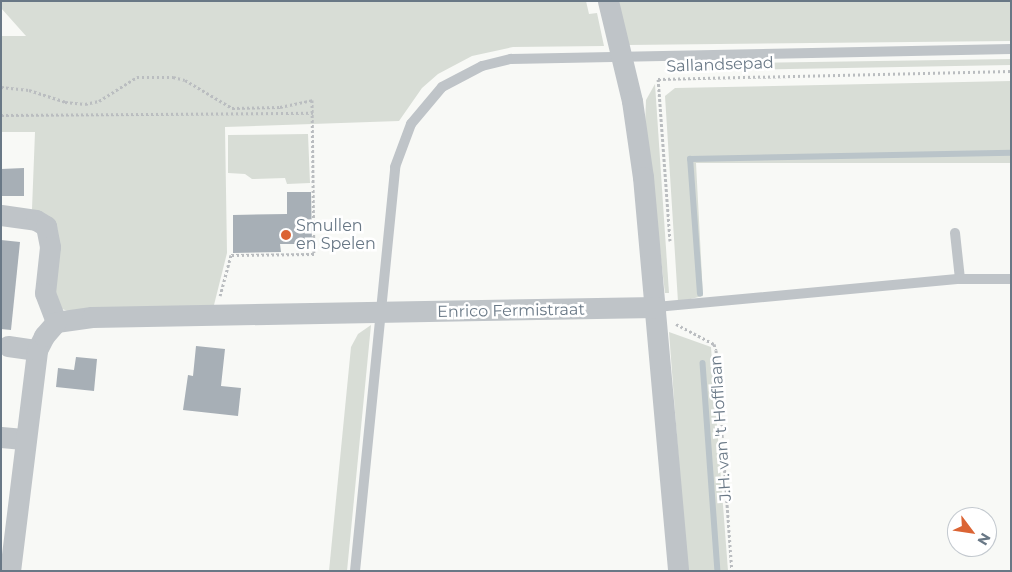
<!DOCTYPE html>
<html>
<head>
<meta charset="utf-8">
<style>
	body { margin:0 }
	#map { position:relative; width:1012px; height:572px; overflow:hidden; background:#f8f9f6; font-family:Montserrat,sans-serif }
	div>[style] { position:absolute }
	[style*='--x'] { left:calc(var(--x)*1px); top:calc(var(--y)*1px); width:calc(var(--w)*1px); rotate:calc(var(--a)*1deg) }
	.green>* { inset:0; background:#d8ddd6 }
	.stream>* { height:5.5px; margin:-2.75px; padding:0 2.75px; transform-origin:2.75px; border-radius:2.75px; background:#bac4c9 }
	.building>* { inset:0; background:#a7afb6 }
	.path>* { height:3px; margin-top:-1.5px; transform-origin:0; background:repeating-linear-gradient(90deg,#babdc0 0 2.5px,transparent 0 5px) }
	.service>* { height:10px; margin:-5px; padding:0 5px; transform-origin:5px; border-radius:5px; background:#bfc4c8 }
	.minor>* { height:21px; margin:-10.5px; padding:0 10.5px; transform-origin:10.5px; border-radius:10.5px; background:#bfc4c8 }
	.dots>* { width:14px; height:14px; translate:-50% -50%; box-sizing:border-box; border:2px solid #fff; border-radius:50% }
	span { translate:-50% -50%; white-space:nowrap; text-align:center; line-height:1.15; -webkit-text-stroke:5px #fff; paint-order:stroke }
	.street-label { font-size:16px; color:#697886 }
	.poi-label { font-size:16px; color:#697886 }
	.left { translate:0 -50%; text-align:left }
	.frame { position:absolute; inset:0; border:2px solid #697886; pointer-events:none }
	.north { position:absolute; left:947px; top:507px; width:50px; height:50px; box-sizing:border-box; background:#fff; border:1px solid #c3c9cf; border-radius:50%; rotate:121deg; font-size:14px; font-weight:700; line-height:20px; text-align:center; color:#697886 }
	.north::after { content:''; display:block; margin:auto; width:18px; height:22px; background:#db6434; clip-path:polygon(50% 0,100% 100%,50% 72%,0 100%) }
</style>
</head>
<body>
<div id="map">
	<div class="green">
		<i style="clip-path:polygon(1px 1px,586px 1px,589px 14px,597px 13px,604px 46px,513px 47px,472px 56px,438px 74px,422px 88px,399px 121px,225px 127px,227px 253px,214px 305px,71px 312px,59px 308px,32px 209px,35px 132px,1px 132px,1px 36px,26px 36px,1px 8px)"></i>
		<i style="clip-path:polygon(617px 1px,1011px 1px,1011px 41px,627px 45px)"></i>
		<i style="clip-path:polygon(1011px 59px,1011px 65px,675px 71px,686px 64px)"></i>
		<i style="clip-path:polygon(1011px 81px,1011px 163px,696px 163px,703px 296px,678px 302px,665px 96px,675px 88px)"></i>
		<i style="clip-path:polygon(655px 84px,669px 293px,665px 293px,645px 126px,646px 100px)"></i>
		<i style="clip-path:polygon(308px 134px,310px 183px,287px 184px,285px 178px,252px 179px,245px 174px,228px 173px,228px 135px)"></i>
		<i style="clip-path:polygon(371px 325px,347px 571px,329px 571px,351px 347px,358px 334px)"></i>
		<i style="clip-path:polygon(669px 332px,711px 347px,728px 571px,687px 571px)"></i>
	</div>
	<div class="stream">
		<i style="--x:700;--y:294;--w:135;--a:-94.2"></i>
		<i style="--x:690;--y:159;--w:321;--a:-1.1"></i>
		<i style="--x:703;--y:363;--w:209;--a:85.9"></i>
	</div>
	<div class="building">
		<i style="clip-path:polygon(24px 168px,24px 196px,1px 196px,1px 169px)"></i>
		<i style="clip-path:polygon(287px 192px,311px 192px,312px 244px,280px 244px,281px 252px,233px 253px,233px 215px,287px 214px)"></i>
		<i style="clip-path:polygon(1px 240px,20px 242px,11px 330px,1px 329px)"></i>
		<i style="clip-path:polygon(196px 346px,225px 349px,221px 386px,241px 388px,238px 416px,183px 410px,188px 375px,193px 376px)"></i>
		<i style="clip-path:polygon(76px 357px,97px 359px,94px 391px,56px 387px,58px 368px,74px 370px)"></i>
	</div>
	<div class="path">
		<i style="--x:1;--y:87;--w:28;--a:6"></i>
		<i style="--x:29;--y:90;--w:38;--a:18"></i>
		<i style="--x:65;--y:102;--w:20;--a:6"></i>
		<i style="--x:85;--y:104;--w:14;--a:-12"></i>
		<i style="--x:99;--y:101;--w:45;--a:-32.3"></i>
		<i style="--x:137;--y:77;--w:36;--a:0"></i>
		<i style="--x:173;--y:77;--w:12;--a:14"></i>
		<i style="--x:185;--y:80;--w:55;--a:30.8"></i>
		<i style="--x:232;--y:108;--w:48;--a:-1.2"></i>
		<i style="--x:280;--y:107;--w:33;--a:-12"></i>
		<i style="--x:312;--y:100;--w:154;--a:89.3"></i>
		<i style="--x:314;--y:254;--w:83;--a:179.3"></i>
		<i style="--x:231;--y:255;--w:42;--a:105"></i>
		<i style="--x:1;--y:115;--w:312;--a:-0.4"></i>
		<i style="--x:670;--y:241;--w:162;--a:-94.2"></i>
		<i style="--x:658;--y:79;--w:353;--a:-1.3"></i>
		<i style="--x:676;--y:324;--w:43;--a:27.8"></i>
		<i style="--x:714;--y:344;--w:6;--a:72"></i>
		<i style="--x:716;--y:350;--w:222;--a:85.9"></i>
	</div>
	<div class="service">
		<i style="--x:955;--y:233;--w:46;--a:83.8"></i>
		<i style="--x:656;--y:307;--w:305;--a:-5.3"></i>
		<i style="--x:960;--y:279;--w:51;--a:0"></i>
		<i style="--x:355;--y:571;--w:406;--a:-84.3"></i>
		<i style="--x:395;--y:167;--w:46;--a:-69.6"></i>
		<i style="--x:411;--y:124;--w:48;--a:-50"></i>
		<i style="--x:442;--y:87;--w:45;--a:-27.7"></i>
		<i style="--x:482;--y:66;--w:30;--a:-14"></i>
		<i style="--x:511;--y:59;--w:500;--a:-1.15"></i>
	</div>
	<div class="minor">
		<i style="--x:608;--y:1;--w:103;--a:76.5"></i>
		<i style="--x:632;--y:101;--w:77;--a:81.8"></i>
		<i style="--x:643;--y:177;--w:396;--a:84.9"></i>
		<i style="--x:1;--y:215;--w:35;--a:8"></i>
		<i style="--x:36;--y:220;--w:12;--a:31"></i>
		<i style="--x:46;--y:226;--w:21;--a:79"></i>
		<i style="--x:50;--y:247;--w:46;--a:96.2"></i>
		<i style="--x:45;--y:293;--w:31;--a:69"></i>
		<i style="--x:56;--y:322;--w:36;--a:-8"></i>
		<i style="--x:92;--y:317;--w:564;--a:-1.02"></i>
		<i style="--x:8;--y:346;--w:29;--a:8"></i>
		<i style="--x:1;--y:437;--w:25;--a:5"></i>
		<i style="--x:10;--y:571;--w:223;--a:-83"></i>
		<i style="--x:37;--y:350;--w:16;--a:-63"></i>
		<i style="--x:44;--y:336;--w:18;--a:-49"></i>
	</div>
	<div class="dots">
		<i style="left:286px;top:235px;background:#db6434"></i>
	</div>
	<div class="street-label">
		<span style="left:720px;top:65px;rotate:-2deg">Sallandsepad</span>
		<span style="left:511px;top:311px;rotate:-1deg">Enrico Fermistraat</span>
		<span style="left:721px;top:428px;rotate:-94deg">J.H. van 't Hofflaan</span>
	</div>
	<div class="poi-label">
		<span class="left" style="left:296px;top:235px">Smullen<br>en Spelen</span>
	</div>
	<div class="frame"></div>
	<div class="north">N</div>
</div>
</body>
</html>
